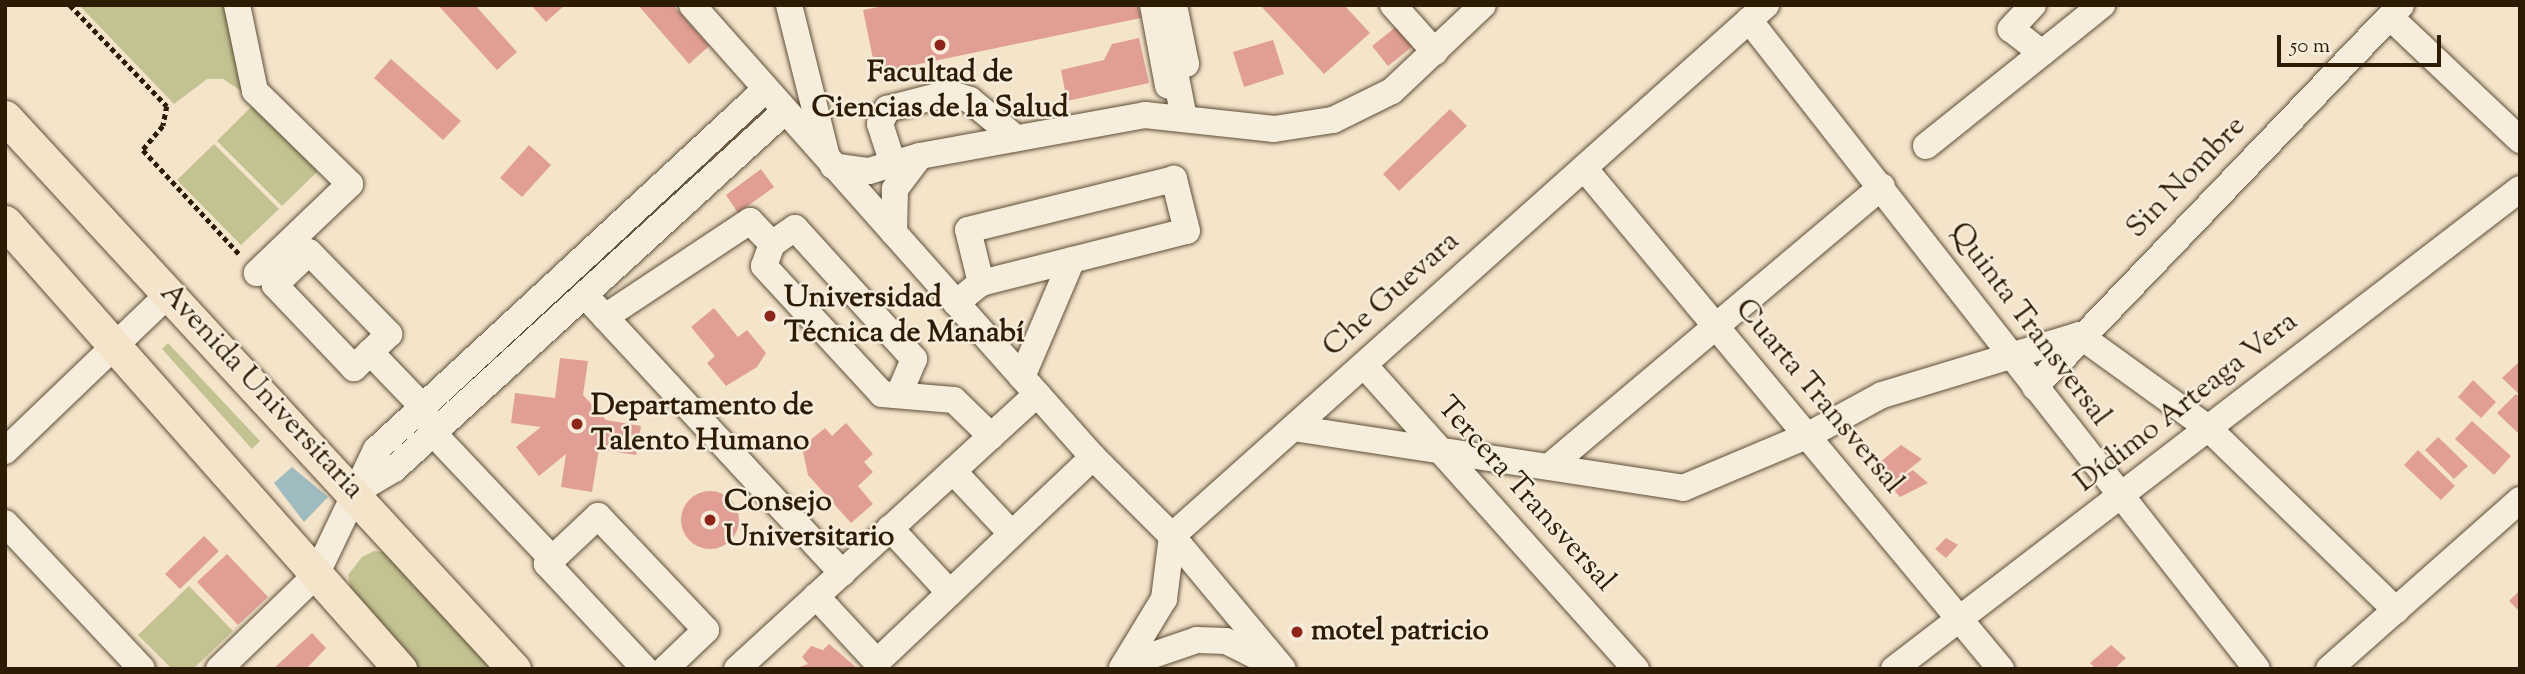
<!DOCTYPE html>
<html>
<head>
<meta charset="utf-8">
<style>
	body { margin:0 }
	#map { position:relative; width:2525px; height:674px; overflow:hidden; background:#f3e4ca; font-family:"Sorts Mill Goudy",serif }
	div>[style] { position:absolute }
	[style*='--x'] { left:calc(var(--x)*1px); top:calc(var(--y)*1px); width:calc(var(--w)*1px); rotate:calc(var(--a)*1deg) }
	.green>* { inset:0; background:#c3c291 }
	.water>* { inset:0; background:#9ebcbf }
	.building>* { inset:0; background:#e19e94 }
	.round { border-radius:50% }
	.path>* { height:4.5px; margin-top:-2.25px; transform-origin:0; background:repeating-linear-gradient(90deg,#2d1c04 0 5px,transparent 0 8.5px) }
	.roads { filter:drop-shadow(0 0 2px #5e4e36) drop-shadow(0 0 2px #5e4e36) }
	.minor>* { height:26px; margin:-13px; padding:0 13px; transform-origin:13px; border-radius:13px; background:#f7eddd }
	.major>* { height:33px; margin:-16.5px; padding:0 16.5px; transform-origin:16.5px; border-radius:16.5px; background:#f3e4ca }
	.dots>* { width:19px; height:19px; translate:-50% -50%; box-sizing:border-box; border:4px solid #f7eddd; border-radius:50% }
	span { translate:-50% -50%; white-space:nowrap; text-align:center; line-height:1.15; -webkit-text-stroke:5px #f7eddd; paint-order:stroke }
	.poi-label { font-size:30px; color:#2d1c04; font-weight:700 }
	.left { translate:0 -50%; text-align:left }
	.street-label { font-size:30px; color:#2d1c04 }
	.frame { position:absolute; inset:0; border:7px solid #2d1c04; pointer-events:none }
	.scale { position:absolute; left:2277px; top:35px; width:164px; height:32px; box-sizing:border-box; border:4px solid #2d1c04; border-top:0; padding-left:9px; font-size:21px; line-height:24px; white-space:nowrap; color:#2d1c04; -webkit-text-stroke:5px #f7eddd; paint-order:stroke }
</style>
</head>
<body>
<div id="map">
	<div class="green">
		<i style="clip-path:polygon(79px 5px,226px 5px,243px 92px,223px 79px,207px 79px,174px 104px)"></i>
		<i style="clip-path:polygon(254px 104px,319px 170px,282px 206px,217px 141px)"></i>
		<i style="clip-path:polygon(214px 144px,279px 209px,241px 245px,177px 180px)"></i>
		<i style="clip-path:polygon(168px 343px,260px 441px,252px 449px,162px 349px)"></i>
		<i style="clip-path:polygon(374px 551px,387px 552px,500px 669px,419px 669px,352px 595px,348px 575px,362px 557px)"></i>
		<i style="clip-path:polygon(189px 586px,233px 631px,193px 669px,172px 669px,138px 635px)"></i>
	</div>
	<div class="water">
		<i style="clip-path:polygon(292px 467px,328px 497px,304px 522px,274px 483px)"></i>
	</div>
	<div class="building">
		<i style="clip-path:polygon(438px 5px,475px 5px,517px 52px,497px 70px)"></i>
		<i style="clip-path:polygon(531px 5px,565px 5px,546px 22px)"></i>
		<i style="clip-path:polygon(638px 5px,673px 5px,709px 46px,689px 64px)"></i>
		<i style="clip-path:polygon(888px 5px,1138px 5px,1141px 18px,876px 73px,863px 10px)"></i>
		<i style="clip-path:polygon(1260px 5px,1344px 5px,1370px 33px,1324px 74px)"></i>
		<i style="clip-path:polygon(1397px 26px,1413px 46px,1388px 66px,1372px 46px)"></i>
		<i style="clip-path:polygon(1139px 38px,1149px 83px,1067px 101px,1061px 70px,1104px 60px,1112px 44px)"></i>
		<i style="clip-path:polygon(1273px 40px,1284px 74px,1244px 87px,1233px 52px)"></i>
		<i style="clip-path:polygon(391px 59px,461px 121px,443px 140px,374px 78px)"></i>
		<i style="clip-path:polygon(1450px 109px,1467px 126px,1399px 191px,1383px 174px)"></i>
		<i style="clip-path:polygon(529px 145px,551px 165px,522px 197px,500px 178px)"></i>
		<i style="clip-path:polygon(761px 169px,774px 187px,738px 213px,726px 195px)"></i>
		<i style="clip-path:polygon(714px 308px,738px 337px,747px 330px,766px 353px,757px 367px,726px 386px,707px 363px,715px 356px,691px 327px)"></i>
		<i style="clip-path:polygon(560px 358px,588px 361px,583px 395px,606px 420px,641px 426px,636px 455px,599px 449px,592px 492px,561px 487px,566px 454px,539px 476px,516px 447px,541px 427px,511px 423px,515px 393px,555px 398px)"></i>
		<i style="clip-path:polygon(2520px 361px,2520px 395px,2502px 378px)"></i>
		<i style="clip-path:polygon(2473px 380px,2496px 402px,2481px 418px,2458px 397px)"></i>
		<i style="clip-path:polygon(2516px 394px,2520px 398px,2520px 435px,2497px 413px)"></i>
		<i style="clip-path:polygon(2472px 421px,2511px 456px,2494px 475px,2455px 439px)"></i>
		<i style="clip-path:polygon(846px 423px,873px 454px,864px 462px,873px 472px,858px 486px,873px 504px,851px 523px,808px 475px,802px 447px,825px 428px,832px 436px)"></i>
		<i style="clip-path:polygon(2438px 437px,2468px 466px,2454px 479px,2425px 450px)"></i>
		<i style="clip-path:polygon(1901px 445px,1922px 459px,1891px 484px,1913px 470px,1928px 483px,1900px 497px,1874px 467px)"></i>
		<i style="clip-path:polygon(2418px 450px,2455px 486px,2441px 500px,2404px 465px)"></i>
		<i class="round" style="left:681px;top:491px;width:58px;height:58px"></i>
		<i style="clip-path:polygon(204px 536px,219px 551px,180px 589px,165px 574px)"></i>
		<i style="clip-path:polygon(1946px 538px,1958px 545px,1946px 558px,1935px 549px)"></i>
		<i style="clip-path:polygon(227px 554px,268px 597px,238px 625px,197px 582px)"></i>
		<i style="clip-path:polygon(2520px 590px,2520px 612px,2509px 601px)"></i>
		<i style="clip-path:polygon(312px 633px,326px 648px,306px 669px,273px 669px)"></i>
		<i style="clip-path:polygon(829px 644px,858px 669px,794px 669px,808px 664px,802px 657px,811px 646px,823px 650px)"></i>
		<i style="clip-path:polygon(2111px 645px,2126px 658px,2114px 669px,2096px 669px,2090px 663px)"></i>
	</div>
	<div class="path">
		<i style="--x:70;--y:5;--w:140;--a:46.2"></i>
		<i style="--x:167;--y:106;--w:20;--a:101"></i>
		<i style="--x:163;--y:126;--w:31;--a:130"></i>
		<i style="--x:143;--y:150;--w:144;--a:47.2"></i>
	</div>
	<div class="roads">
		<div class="minor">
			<i style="--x:237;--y:5;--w:88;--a:78.2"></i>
			<i style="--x:255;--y:91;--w:133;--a:44.4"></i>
			<i style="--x:350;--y:184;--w:129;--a:136.3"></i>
			<i style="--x:692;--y:5;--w:604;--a:48.42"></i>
			<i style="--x:1093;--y:457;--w:112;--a:45"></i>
			<i style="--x:1172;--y:536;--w:173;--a:50.2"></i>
			<i style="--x:789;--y:5;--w:153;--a:76"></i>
			<i style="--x:1153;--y:5;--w:82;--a:79.5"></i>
			<i style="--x:1174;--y:5;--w:60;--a:78.5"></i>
			<i style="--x:1186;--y:64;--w:12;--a:166"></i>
			<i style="--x:1174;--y:67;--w:52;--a:78.9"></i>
			<i style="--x:1393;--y:5;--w:63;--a:48.2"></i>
			<i style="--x:2033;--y:5;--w:33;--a:133"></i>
			<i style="--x:2011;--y:29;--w:39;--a:38"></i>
			<i style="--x:2390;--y:17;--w:179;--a:43.4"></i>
			<i style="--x:1749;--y:20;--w:824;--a:51.95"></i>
			<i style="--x:1926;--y:146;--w:226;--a:-38.7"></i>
			<i style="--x:893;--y:164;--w:42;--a:-108"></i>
			<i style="--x:880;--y:124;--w:17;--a:-65"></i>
			<i style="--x:887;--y:109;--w:64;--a:-14.5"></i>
			<i style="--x:949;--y:93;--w:22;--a:18"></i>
			<i style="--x:970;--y:100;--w:60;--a:39.6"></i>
			<i style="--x:833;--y:166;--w:36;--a:8"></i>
			<i style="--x:869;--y:171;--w:53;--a:-16.4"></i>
			<i style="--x:920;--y:156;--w:229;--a:-10.3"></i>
			<i style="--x:1145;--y:115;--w:130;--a:6.2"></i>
			<i style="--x:1274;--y:129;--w:60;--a:-8.7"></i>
			<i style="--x:1333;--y:120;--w:66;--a:-26.2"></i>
			<i style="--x:1392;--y:91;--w:125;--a:-43.4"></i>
			<i style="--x:1584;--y:168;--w:652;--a:50.23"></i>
			<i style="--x:894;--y:233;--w:44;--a:-88.7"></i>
			<i style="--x:895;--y:189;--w:41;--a:-52.9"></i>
			<i style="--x:772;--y:244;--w:23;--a:110"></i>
			<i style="--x:764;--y:266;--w:174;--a:47.3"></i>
			<i style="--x:882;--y:394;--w:72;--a:4.8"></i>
			<i style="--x:954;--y:400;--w:52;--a:44.2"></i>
			<i style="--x:309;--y:252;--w:115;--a:45.7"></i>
			<i style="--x:389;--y:334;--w:49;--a:135.8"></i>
			<i style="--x:354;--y:368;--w:115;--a:-133.6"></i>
			<i style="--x:275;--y:285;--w:47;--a:-44.1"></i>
			<i style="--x:956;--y:303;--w:32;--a:-39"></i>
			<i style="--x:981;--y:283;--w:212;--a:-14.2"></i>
			<i style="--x:1187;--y:231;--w:54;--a:-104"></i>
			<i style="--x:1174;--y:179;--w:212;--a:166.1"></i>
			<i style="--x:968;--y:230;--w:55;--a:76.2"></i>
			<i style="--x:593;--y:304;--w:367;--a:47.2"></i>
			<i style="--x:605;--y:317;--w:174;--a:-33.5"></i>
			<i style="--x:750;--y:221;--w:32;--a:46"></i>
			<i style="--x:772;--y:244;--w:28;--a:-35"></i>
			<i style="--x:795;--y:228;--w:177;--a:47.7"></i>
			<i style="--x:914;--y:359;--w:39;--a:113"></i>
			<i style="--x:370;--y:352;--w:75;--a:46.1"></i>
			<i style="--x:422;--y:406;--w:29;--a:68"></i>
			<i style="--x:433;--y:433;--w:175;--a:46.6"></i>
			<i style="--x:1364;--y:365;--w:408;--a:48.2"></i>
			<i style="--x:1022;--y:377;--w:127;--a:-66.9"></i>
			<i style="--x:2035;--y:387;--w:529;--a:-46.23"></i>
			<i style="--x:1293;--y:428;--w:395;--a:8.7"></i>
			<i style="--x:1683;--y:488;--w:134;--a:-22.8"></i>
			<i style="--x:1807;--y:436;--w:85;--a:-28.7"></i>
			<i style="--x:1882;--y:395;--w:206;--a:-16.9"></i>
			<i style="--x:2079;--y:335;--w:159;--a:35.8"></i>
			<i style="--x:2208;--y:428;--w:262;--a:44.1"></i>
			<i style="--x:5;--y:451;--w:227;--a:-43.8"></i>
			<i style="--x:1550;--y:466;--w:434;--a:-40.1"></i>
			<i style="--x:953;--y:471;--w:86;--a:46.9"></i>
			<i style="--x:355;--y:492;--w:45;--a:-30.5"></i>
			<i style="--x:394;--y:469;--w:530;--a:-42.48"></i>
			<i style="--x:5;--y:523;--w:200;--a:46.8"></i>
			<i style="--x:890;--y:528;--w:88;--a:47.3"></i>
			<i style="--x:1172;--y:536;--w:797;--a:-41.79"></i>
			<i style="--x:816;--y:596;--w:90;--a:47.3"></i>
			<i style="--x:877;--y:662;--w:298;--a:-43.5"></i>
			<i style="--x:1124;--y:665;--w:77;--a:-18.9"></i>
			<i style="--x:1197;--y:640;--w:29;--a:2"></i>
			<i style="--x:1226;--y:641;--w:49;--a:26.6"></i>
			<i style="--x:1122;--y:668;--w:81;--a:-58.7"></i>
			<i style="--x:1164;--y:599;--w:64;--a:-82.8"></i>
			<i style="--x:219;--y:669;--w:135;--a:-44.1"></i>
			<i style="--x:316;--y:575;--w:139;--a:-64.4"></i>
			<i style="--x:376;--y:450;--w:531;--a:-42.79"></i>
			<i style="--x:645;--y:669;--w:144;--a:-133"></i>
			<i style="--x:547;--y:564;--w:70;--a:-43.3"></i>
			<i style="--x:598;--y:516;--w:157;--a:46.5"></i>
			<i style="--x:706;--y:630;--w:57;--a:136.4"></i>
			<i style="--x:737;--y:669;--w:407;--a:-42.5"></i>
			<i style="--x:1894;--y:669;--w:789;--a:-37.48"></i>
			<i style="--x:2329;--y:669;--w:255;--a:-41.5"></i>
		</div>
		<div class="major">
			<i style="--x:5;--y:117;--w:751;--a:47.32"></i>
			<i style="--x:5;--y:222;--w:597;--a:48.53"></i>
		</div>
	</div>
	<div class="dots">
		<i style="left:940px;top:45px;background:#8f2418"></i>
		<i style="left:770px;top:316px;background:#8f2418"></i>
		<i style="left:577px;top:424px;background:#8f2418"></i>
		<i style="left:710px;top:520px;background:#8f2418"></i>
		<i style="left:1297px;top:632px;background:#8f2418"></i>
	</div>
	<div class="poi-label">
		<span style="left:940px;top:91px">Facultad de<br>Ciencias de la Salud</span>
		<span class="left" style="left:784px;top:316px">Universidad<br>Técnica de Manabí</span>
		<span class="left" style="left:591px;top:424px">Departamento de<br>Talento Humano</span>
		<span class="left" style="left:724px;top:520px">Consejo<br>Universitario</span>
		<span class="left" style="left:1311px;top:632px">motel patricio</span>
	</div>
	<div class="street-label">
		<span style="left:2187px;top:178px;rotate:-46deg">Sin Nombre</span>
		<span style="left:1392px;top:295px;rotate:-42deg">Che Guevara</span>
		<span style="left:2029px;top:325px;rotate:53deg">Quinta Transversal</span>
		<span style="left:261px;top:392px;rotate:47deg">Avenida Universitaria</span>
		<span style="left:1818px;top:397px;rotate:50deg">Cuarta Transversal</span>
		<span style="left:2187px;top:403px;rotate:-38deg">Dídimo Arteaga Vera</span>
		<span style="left:1525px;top:495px;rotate:48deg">Tercera Transversal</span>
	</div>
	<div class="frame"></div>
	<div class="scale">50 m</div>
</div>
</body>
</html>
